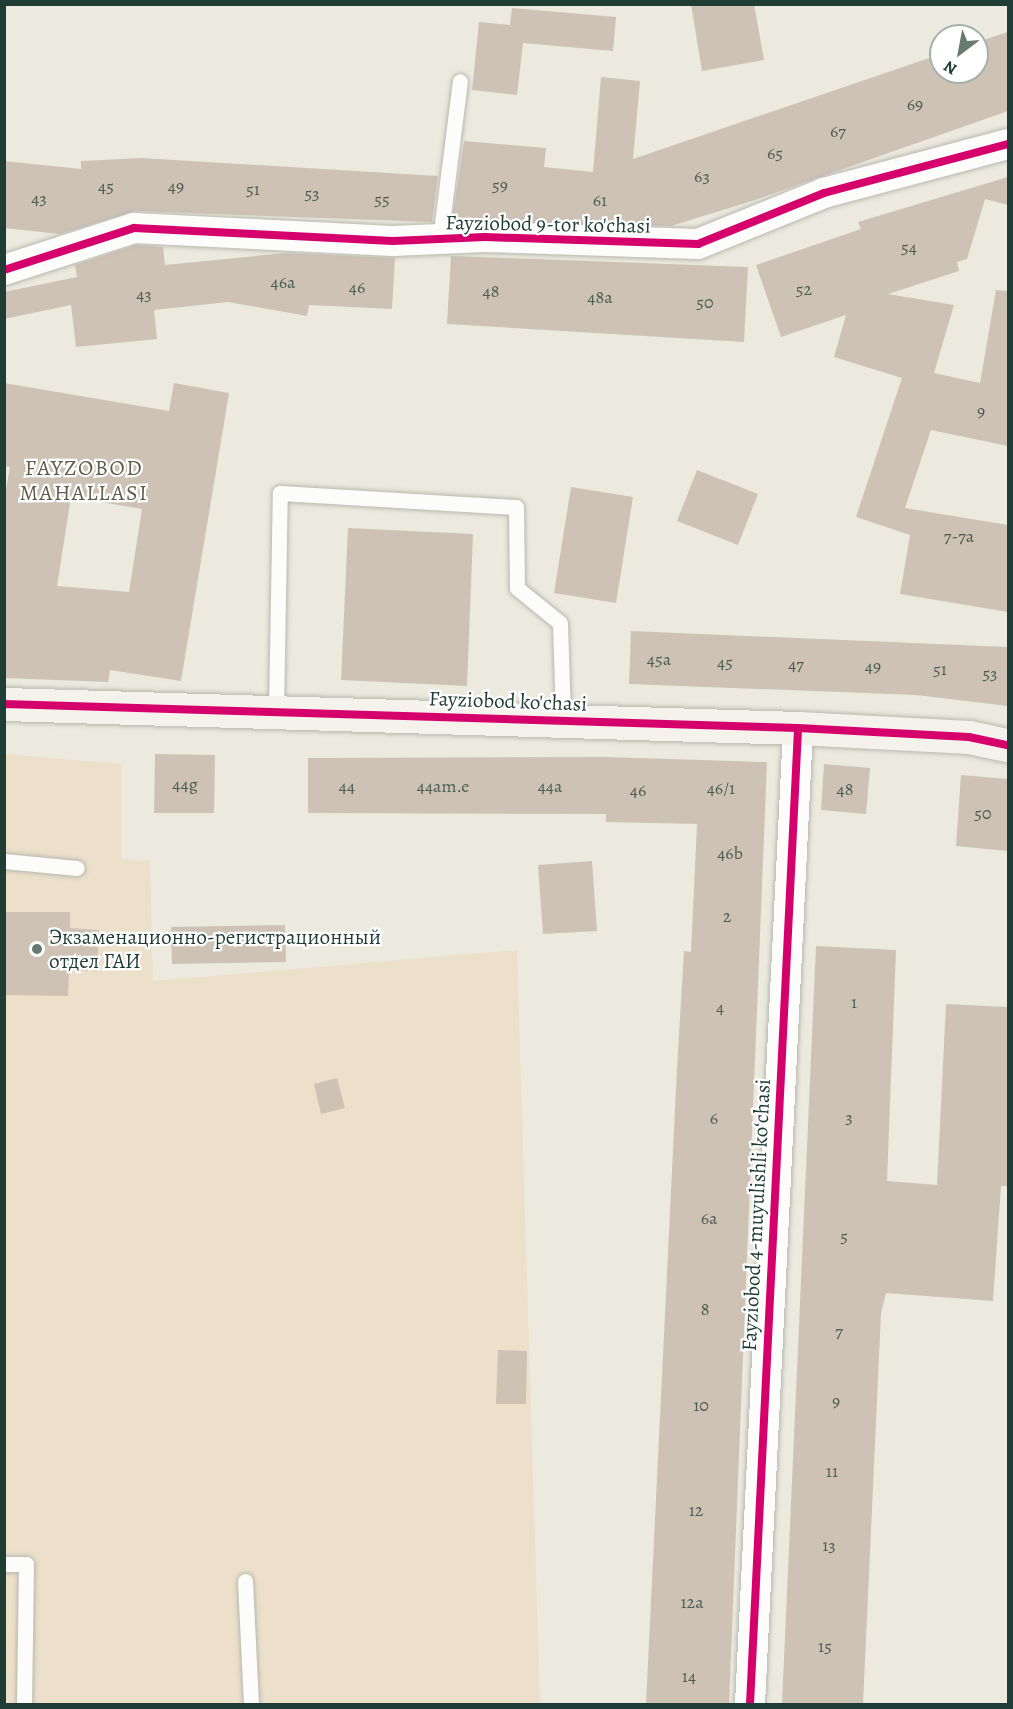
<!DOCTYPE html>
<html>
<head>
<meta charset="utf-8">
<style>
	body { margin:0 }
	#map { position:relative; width:1013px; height:1709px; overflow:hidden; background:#eceade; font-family:Alegreya,serif }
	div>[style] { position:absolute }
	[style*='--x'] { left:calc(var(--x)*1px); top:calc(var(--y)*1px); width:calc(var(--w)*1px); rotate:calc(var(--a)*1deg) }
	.built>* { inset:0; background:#ece0ca }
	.building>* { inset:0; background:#cec2b5 }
	.roads { filter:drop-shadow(0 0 2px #b7b8b0) drop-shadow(0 0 2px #b7b8b0) }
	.lane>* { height:15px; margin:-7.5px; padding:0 7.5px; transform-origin:7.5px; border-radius:7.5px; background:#fcfcfa }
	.street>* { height:30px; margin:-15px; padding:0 15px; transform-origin:15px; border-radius:15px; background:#fcfcfa }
	.secondary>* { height:33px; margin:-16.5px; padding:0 16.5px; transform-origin:16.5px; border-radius:16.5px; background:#f5f2ec }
	.cycleway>* { height:8px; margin:-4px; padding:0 4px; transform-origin:4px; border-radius:4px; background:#d6006c }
	.dots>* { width:16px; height:16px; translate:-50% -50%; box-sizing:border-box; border:3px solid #fff; border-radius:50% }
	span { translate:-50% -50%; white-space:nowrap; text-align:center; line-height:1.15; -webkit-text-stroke:4.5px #fff; paint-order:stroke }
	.number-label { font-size:18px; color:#4b5e54 }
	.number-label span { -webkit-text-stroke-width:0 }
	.street-label { font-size:21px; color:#1f3d34 }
	.poi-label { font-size:21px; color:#1f3d34 }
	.left { translate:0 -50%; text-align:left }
	.neighbourhood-label { font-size:22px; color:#5f5e4a; letter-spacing:1.5px }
	.frame { position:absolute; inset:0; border:6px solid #1f3d34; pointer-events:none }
	.north { position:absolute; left:929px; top:24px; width:60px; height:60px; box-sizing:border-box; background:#fff; border:2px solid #a5b1ae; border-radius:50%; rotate:212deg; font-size:16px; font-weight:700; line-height:24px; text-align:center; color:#1f3d34 }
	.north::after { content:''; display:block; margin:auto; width:21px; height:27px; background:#677a70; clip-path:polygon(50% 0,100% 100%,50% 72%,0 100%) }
</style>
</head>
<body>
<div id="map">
	<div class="built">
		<i style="clip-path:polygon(4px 754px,121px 764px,121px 859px,150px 861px,153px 981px,517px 950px,540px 1704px,5px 1704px)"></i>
	</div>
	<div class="building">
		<i style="clip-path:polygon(691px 4px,754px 4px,764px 60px,702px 71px)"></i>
		<i style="clip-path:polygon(512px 8px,616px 17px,613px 51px,523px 43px,517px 95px,472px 90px,479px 22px,510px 25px)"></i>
		<i style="clip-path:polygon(1008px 32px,1008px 111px,752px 201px,671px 226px,452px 221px,464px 141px,546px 148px,544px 167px,593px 172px,601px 77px,640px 81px,633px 159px,941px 54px,941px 72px,977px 72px,977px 42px)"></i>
		<i style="clip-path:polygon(142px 158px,438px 176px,432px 222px,135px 211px,60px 234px,4px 228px,4px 161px,81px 169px,81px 161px)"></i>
		<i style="clip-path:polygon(1008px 177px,1008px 205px,985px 199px,967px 259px,957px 262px,959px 271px,888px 294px,954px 305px,934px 373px,980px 383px,996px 290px,1008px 291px,1008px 446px,931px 430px,905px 508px,1008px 525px,1008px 612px,900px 594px,910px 535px,856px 517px,902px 378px,834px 357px,846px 315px,781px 337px,756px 265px,861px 229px,858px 222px)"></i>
		<i style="clip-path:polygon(136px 245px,163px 247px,165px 265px,285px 253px,395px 258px,392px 309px,309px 305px,307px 316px,228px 302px,154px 310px,157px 339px,76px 347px,71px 305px,4px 319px,4px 292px,77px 277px,75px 265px)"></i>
		<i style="clip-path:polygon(451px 256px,748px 267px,744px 342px,447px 324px)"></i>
		<i style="clip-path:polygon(evenodd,4px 383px,169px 411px,174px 383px,229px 393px,181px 681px,110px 670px,108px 682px,4px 678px,4px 500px,10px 467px,4px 466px,4px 383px,71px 497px,142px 509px,129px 592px,57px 586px,71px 497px)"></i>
		<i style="clip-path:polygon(697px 470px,758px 494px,738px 545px,677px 521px)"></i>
		<i style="clip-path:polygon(571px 487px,633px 497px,616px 603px,554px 593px)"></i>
		<i style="clip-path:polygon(348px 528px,473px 534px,467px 686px,341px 680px)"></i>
		<i style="clip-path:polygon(631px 631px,1008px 647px,1008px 706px,916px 695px,629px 684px)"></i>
		<i style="clip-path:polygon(155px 754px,215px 755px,214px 813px,154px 813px)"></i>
		<i style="clip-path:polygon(607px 757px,767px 762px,729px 1704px,646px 1704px,677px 1068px,684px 951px,691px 952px,697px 824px,606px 822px,606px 814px,308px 813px,308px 758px)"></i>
		<i style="clip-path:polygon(824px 764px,870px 768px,866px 814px,821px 810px)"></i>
		<i style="clip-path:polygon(961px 775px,1008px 779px,1008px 851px,956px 846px)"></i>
		<i style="clip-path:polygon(592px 861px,597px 931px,543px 934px,538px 865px)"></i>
		<i style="clip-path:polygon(4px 912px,70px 912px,70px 928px,99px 930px,97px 971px,69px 970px,68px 996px,4px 995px)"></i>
		<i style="clip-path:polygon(285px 925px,286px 962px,172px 964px,171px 927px)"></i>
		<i style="clip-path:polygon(816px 946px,896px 950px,887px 1181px,937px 1185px,946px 1004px,1008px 1007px,1008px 1186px,1001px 1186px,993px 1301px,886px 1293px,881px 1313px,863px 1704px,782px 1704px)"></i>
		<i style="clip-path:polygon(337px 1078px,345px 1108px,321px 1114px,314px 1084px)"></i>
		<i style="clip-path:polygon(498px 1350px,527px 1351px,526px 1404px,496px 1404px)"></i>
	</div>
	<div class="roads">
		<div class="lane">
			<i style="--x:440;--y:239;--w:159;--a:-82.8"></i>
			<i style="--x:276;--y:712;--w:219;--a:-89"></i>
			<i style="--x:280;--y:493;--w:236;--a:3.4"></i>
			<i style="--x:516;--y:507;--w:81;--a:89.3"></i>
			<i style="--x:517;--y:588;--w:55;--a:39.1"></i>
			<i style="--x:560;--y:623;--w:98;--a:88.2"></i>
			<i style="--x:4;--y:861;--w:73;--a:5.5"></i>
			<i style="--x:4;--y:1564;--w:22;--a:0"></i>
			<i style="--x:26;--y:1564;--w:140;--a:90.8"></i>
			<i style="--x:245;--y:1581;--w:123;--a:87.2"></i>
		</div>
		<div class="street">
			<i style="--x:4;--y:270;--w:137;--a:-17.9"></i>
			<i style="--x:134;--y:228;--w:259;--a:2.9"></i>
			<i style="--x:393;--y:241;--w:92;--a:-2.5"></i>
			<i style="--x:485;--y:237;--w:213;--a:1.9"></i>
			<i style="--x:698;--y:244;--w:136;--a:-22"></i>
			<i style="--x:824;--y:193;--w:190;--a:-14.9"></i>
			<i style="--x:750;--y:1704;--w:977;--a:-87.18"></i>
		</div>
		<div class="secondary">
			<i style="--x:4;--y:704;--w:794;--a:1.73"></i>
			<i style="--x:798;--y:728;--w:171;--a:3"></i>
			<i style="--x:969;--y:737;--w:40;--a:12"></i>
		</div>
	</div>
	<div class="cycleway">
		<i style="--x:4;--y:270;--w:137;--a:-17.9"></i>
		<i style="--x:134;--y:228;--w:259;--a:2.9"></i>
		<i style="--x:393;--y:241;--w:92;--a:-2.5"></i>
		<i style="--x:485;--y:237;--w:213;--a:1.9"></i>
		<i style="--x:698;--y:244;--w:136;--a:-22"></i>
		<i style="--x:824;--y:193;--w:190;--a:-14.9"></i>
		<i style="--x:4;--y:704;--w:794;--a:1.73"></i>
		<i style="--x:798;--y:728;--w:171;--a:3"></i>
		<i style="--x:969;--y:737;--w:40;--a:12"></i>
		<i style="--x:750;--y:1704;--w:977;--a:-87.18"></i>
	</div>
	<div class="dots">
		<i style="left:37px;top:949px;background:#677a70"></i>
	</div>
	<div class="number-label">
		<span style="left:915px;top:104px">69</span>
		<span style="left:838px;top:131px">67</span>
		<span style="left:775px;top:153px">65</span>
		<span style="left:702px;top:176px">63</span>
		<span style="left:500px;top:185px">59</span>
		<span style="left:106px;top:186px">45</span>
		<span style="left:176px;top:186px">49</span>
		<span style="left:253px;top:189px">51</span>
		<span style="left:312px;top:193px">53</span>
		<span style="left:39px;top:198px">43</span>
		<span style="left:382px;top:199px">55</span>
		<span style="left:600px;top:200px">61</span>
		<span style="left:909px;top:247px">54</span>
		<span style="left:283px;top:282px">46a</span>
		<span style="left:357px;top:287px">46</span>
		<span style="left:804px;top:289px">52</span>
		<span style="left:491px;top:291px">48</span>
		<span style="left:144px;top:294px">43</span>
		<span style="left:600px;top:297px">48a</span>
		<span style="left:705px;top:302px">50</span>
		<span style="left:981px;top:411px">9</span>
		<span style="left:959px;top:536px">7-7a</span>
		<span style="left:659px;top:659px">45a</span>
		<span style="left:725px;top:662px">45</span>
		<span style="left:796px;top:664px">47</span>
		<span style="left:873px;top:666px">49</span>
		<span style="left:940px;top:669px">51</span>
		<span style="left:990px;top:673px">53</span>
		<span style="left:185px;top:784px">44g</span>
		<span style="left:347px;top:786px">44</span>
		<span style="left:443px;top:786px">44am.e</span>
		<span style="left:550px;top:786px">44a</span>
		<span style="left:721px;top:788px">46/1</span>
		<span style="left:845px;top:789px">48</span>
		<span style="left:638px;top:790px">46</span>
		<span style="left:983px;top:813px">50</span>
		<span style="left:730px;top:853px">46b</span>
		<span style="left:727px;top:916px">2</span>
		<span style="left:854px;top:1002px">1</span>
		<span style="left:720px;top:1007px">4</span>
		<span style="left:849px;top:1117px">3</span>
		<span style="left:714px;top:1118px">6</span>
		<span style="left:709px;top:1218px">6a</span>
		<span style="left:844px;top:1236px">5</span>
		<span style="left:705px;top:1309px">8</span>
		<span style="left:839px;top:1331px">7</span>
		<span style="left:836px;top:1401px">9</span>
		<span style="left:701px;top:1405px">10</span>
		<span style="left:832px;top:1471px">11</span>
		<span style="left:696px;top:1510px">12</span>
		<span style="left:829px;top:1545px">13</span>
		<span style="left:692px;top:1602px">12a</span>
		<span style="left:825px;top:1646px">15</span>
		<span style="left:689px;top:1676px">14</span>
	</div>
	<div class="street-label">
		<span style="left:548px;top:224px;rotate:1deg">Fayziobod 9-tor ko'chasi</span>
		<span style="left:508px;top:701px;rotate:2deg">Fayziobod ko'chasi</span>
		<span style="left:756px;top:1215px;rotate:-87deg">Fayziobod 4-muyulishli koʻchasi</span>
	</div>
	<div class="poi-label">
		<span class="left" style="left:49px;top:949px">Экзаменационно-регистрационный<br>отдел ГАИ</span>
	</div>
	<div class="neighbourhood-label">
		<span style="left:84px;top:481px">FAYZOBOD<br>MAHALLASI</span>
	</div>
	<div class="frame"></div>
	<div class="north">N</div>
</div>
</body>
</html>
